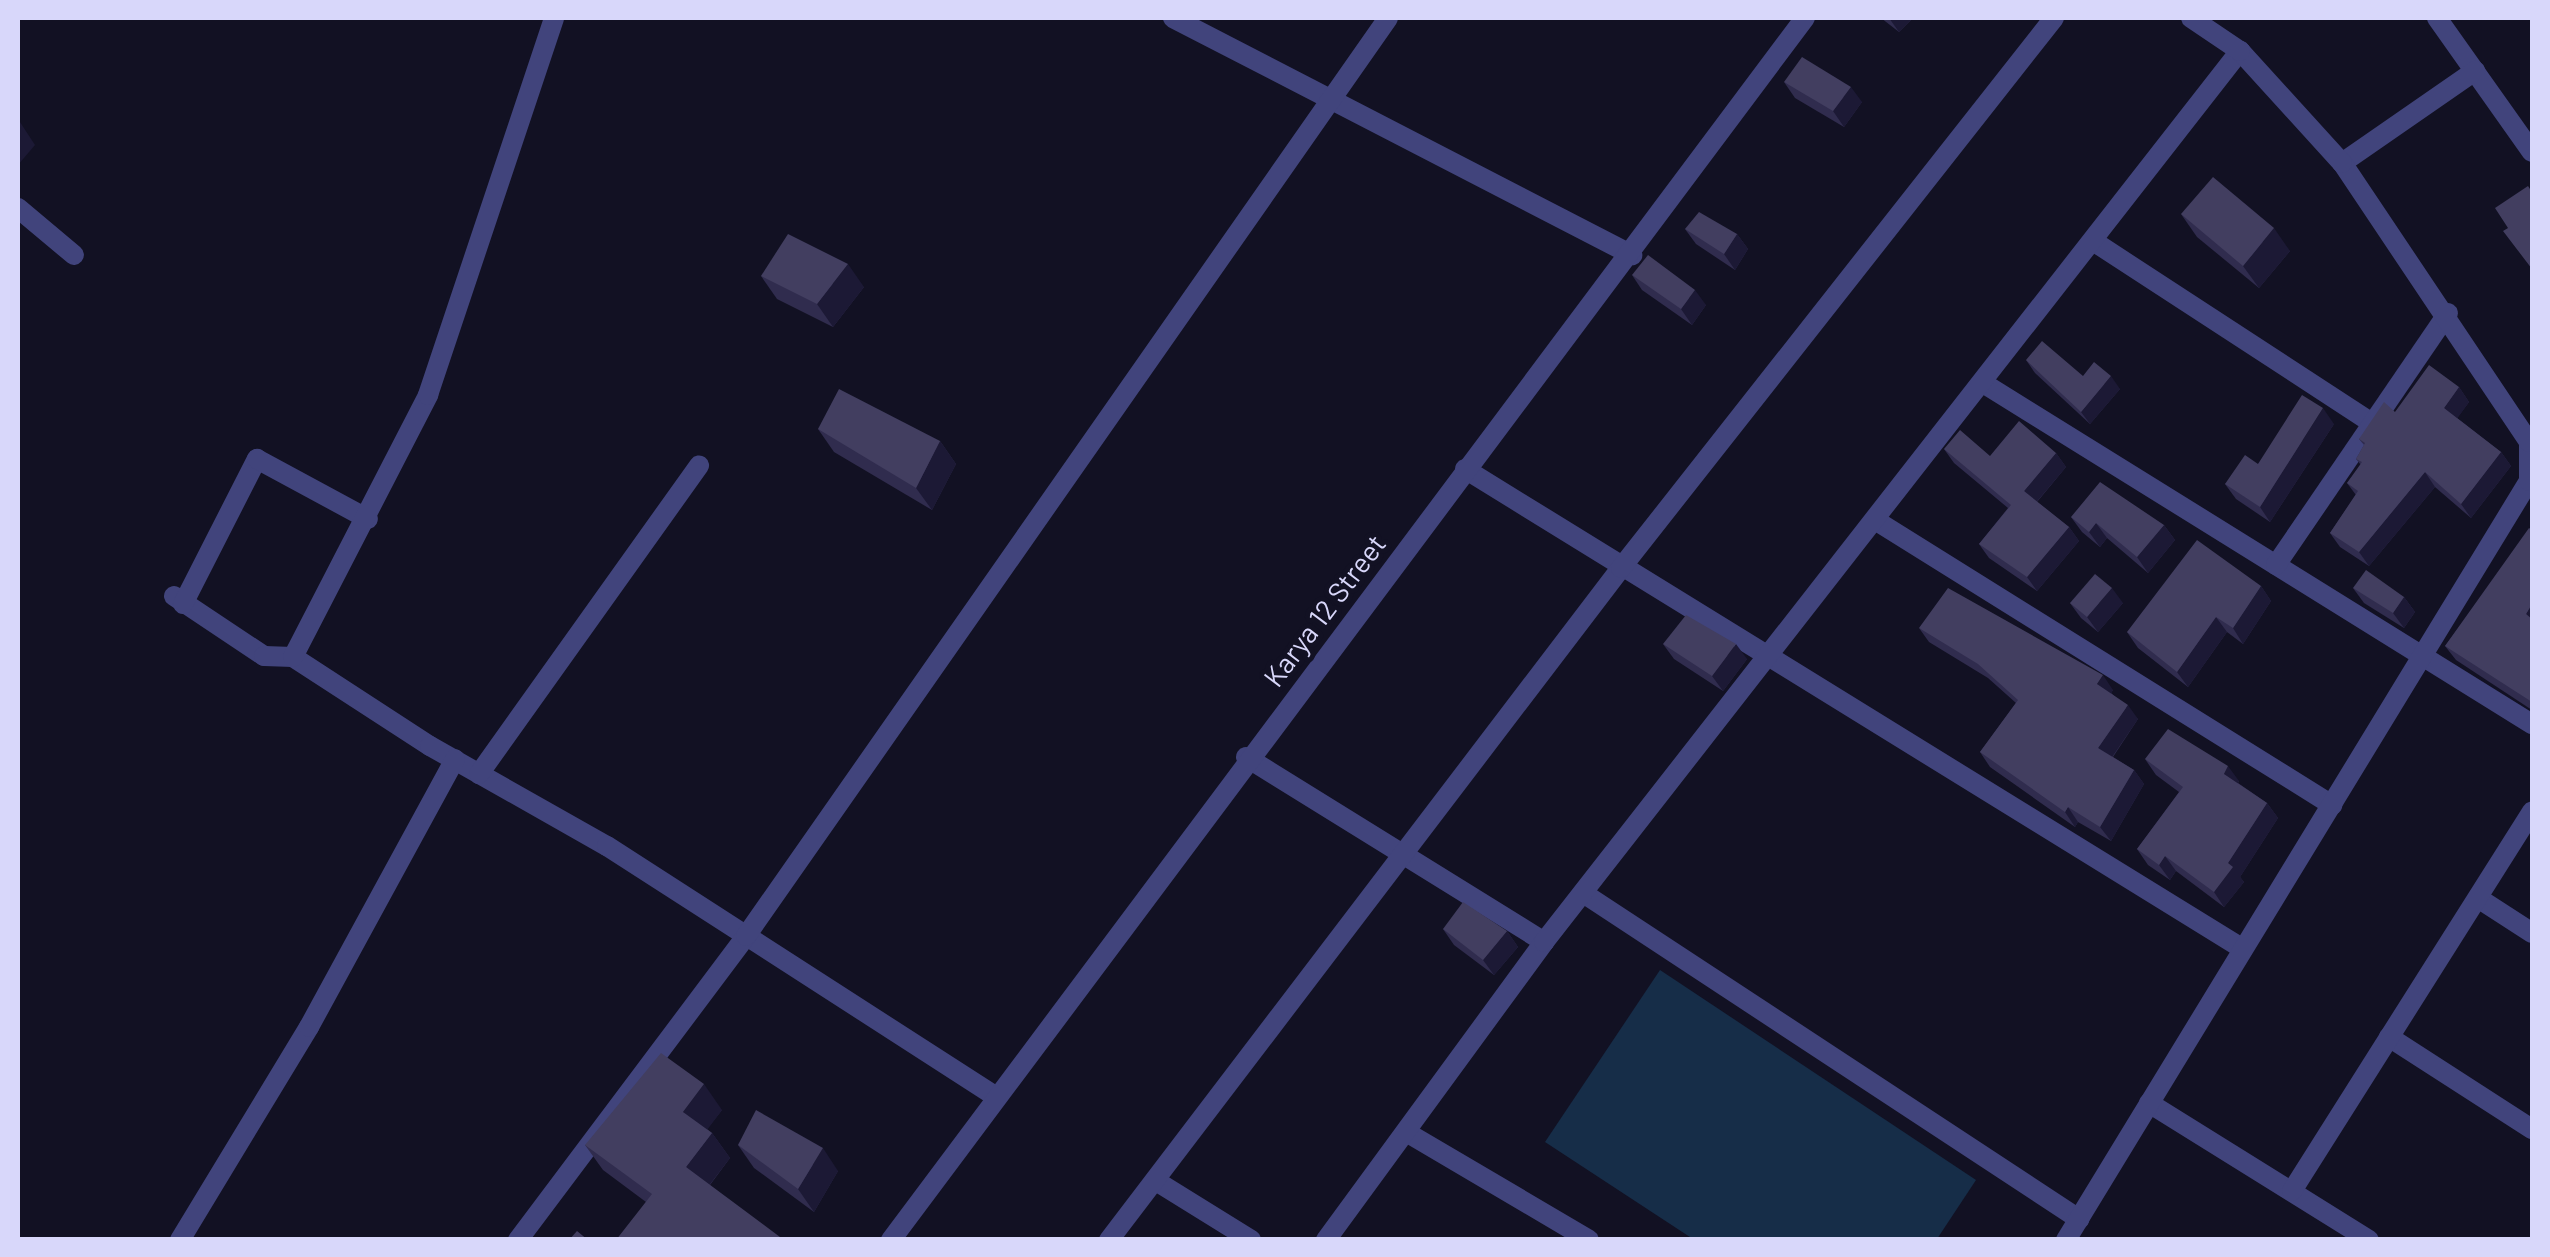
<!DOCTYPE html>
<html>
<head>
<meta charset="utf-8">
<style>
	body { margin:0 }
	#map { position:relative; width:2550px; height:1257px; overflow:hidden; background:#121123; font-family:Barlow,sans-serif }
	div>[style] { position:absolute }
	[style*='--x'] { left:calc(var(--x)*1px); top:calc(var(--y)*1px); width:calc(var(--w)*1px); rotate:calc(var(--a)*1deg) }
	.water>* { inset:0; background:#162d48 }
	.street>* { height:20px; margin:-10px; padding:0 10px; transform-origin:10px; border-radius:10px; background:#41447c }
	.wall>* { inset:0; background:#302c4e }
	.shaded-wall>* { inset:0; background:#1c1935 }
	.building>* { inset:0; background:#423e60 }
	span { translate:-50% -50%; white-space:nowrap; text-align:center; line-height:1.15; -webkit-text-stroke:10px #121123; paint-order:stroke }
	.street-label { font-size:28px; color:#d8d7fa }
	.frame { position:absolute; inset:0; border:20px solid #d8d7fa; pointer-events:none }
</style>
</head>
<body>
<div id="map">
	<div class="water">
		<i style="clip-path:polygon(1660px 970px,1976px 1180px,1937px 1239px,1693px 1239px,1545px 1142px)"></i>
	</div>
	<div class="street">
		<i style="--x:1173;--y:18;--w:517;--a:27.31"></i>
		<i style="--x:2437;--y:18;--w:164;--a:54.7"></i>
		<i style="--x:2342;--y:163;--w:162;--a:-34.7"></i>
		<i style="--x:18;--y:208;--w:73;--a:40"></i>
		<i style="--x:2096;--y:243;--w:326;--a:33.1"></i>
		<i style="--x:1983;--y:383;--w:646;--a:31.85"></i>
		<i style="--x:1465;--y:469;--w:914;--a:31.67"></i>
		<i style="--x:1875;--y:520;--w:539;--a:31.95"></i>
		<i style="--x:2276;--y:565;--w:305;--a:-55.7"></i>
		<i style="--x:174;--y:596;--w:108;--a:33.7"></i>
		<i style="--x:264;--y:656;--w:29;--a:2"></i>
		<i style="--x:293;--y:657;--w:163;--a:33"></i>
		<i style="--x:430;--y:746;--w:203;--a:29.5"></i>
		<i style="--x:607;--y:846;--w:462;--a:32.8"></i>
		<i style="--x:183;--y:604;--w:163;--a:-63"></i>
		<i style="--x:257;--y:459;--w:126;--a:28.4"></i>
		<i style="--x:293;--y:657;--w:295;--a:-62.7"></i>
		<i style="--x:428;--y:395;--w:397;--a:-71.5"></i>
		<i style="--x:1246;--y:757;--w:351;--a:31.8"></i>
		<i style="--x:479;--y:774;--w:379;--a:-54.5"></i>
		<i style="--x:1583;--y:893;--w:594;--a:33.32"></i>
		<i style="--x:2478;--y:898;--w:64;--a:32.9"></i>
		<i style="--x:2389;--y:1037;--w:170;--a:32.8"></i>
		<i style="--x:2149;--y:1103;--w:259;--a:31.9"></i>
		<i style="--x:1406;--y:1132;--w:212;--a:30.5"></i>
		<i style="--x:1156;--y:1181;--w:112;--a:31.8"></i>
		<i style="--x:2292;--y:1191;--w:449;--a:-57.7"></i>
		<i style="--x:180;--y:1240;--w:249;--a:-58.8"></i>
		<i style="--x:309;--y:1027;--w:305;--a:-61.4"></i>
		<i style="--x:518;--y:1240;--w:380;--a:-53.1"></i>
		<i style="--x:746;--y:936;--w:1120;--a:-55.03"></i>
		<i style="--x:891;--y:1240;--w:1526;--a:-53.21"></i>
		<i style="--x:1109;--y:1240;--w:845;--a:-52.7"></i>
		<i style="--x:1621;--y:568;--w:700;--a:-51.79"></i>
		<i style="--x:1326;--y:1240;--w:369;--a:-53.8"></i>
		<i style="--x:1544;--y:942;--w:1131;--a:-52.01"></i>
		<i style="--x:2066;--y:1240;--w:889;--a:-58.62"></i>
		<i style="--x:2529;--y:481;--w:39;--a:-90"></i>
		<i style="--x:2529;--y:442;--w:336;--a:-123.8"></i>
		<i style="--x:2342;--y:163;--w:151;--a:-132.3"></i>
		<i style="--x:2240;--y:51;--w:59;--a:-146"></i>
	</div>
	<div class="wall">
		<i style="clip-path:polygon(1881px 18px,1913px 18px,1899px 32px)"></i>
		<i style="clip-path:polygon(1784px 82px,1862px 102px,1844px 127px,1795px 98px)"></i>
		<i style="clip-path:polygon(2181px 214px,2290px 251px,2259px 288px,2197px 237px)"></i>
		<i style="clip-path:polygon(1685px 229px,1737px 234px,1748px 249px,1735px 270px,1696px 244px)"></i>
		<i style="clip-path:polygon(1632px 275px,1706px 305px,1692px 325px,1642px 290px)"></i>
		<i style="clip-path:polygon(761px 276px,864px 287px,833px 327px,777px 299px)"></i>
		<i style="clip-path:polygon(2026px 360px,2120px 389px,2090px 424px,2035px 373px)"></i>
		<i style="clip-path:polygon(2459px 387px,2469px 402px,2457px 418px,2501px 452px,2511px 466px,2471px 518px,2435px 487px,2369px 566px,2340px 547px,2330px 533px,2356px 495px,2347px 483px,2361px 465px,2356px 459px,2364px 445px,2359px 439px,2395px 412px)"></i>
		<i style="clip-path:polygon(2334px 424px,2270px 522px,2236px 499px,2225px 484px,2258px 464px)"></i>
		<i style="clip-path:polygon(818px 429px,940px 441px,956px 464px,932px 510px,834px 452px)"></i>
		<i style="clip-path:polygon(1944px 449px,1990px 456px,2056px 453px,2066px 467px,2037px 502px,2069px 527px,2079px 541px,2037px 591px,1989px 558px,1979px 544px,2008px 508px,1954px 463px)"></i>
		<i style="clip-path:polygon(2071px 517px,2164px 525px,2175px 540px,2148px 573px,2107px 538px,2100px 547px,2082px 532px)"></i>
		<i style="clip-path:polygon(2532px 530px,2532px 710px,2456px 660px,2445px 646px)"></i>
		<i style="clip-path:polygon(2261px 586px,2271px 601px,2243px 644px,2227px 632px,2188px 687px,2138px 648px,2127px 632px)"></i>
		<i style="clip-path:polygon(2353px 588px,2404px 597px,2415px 612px,2404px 628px,2364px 603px)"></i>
		<i style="clip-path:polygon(2070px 603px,2123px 603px,2098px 632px,2081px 618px)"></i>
		<i style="clip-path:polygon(1919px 628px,2113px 690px,2111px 693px,2138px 719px,2113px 757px,2134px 770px,2144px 784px,2111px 841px,2078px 822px,2075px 827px,1990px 767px,1980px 752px,2016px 703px,1988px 678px,1929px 642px)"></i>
		<i style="clip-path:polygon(1663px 644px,1747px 659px,1723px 691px,1674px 659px)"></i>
		<i style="clip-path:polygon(2145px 759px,2239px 781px,2238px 783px,2267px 803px,2278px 818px,2240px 877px,2244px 882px,2224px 907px,2176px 871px,2170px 880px,2148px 865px,2137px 849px,2179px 792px,2156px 775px)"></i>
		<i style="clip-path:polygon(1443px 929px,1507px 931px,1518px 947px,1494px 975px,1454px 945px)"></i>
		<i style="clip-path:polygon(722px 1110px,707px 1129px,712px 1133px,730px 1158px,710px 1185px,646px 1202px,603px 1170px,585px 1145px)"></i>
		<i style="clip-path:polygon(738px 1145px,838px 1171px,814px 1212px,754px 1168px)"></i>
	</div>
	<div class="shaded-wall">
		<i style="clip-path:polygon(1889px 18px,1913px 18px,1899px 32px)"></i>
		<i style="clip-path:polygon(1851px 87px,1862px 102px,1844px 127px,1833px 111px)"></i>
		<i style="clip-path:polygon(20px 122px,35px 145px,18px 165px,18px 124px)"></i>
		<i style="clip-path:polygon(2274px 228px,2290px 251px,2259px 288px,2243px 266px)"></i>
		<i style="clip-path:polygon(1737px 234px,1748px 249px,1735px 270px,1724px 254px)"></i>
		<i style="clip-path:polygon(848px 264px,864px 287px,833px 327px,817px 304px)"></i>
		<i style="clip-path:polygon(1695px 290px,1706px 305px,1692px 325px,1681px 309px)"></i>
		<i style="clip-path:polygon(2111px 376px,2120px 389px,2090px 424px,2081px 412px)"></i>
		<i style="clip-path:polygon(2459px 387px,2469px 402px,2454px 423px,2444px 408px)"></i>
		<i style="clip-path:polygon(2323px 408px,2334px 424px,2270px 522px,2260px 507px)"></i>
		<i style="clip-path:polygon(940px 441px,956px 464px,932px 510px,916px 488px)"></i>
		<i style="clip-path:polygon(2501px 452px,2511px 466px,2471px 518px,2461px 504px)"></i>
		<i style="clip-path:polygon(2056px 453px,2066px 467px,2034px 505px,2024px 491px)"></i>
		<i style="clip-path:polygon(2425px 472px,2435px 487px,2369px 566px,2359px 552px)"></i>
		<i style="clip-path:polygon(2096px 523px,2107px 538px,2100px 547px,2089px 532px)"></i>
		<i style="clip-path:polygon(2164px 525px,2175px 540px,2148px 573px,2137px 557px)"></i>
		<i style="clip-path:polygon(2069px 527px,2079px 541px,2037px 591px,2027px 577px)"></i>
		<i style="clip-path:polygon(2261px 586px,2271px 601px,2243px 644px,2233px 628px)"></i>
		<i style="clip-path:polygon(2112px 588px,2123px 603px,2098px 632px,2087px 617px)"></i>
		<i style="clip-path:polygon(2404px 597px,2415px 612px,2404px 628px,2393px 613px)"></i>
		<i style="clip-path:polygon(2532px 604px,2532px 624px,2526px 614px)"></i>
		<i style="clip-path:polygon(2216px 617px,2227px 632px,2188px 687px,2177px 672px)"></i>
		<i style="clip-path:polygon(1736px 644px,1747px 659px,1723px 691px,1712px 676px)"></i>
		<i style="clip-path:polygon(2103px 675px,2113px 690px,2108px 699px,2097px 684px)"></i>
		<i style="clip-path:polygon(2128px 705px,2138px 719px,2108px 763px,2098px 748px)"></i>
		<i style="clip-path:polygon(2228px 766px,2239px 781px,2234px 790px,2224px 774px)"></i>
		<i style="clip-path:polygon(2134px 770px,2144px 784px,2111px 841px,2100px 827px)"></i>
		<i style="clip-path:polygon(2267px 803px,2278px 818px,2240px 877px,2244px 882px,2224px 907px,2214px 892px,2228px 863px)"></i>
		<i style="clip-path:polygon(2068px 807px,2078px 822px,2075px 827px,2065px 812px)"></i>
		<i style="clip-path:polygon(2165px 856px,2176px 871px,2170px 880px,2159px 865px)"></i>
		<i style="clip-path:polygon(1507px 931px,1518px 947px,1494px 975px,1483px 960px)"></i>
		<i style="clip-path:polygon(704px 1084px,722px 1110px,701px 1138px,683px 1112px)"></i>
		<i style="clip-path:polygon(712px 1133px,730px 1158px,704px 1192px,686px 1167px)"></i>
		<i style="clip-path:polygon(823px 1148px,838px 1171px,814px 1212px,798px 1189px)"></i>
	</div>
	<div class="building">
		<i style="clip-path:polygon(1802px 57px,1851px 87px,1833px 111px,1784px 82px)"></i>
		<i style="clip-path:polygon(2213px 177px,2274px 228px,2243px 266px,2181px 214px)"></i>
		<i style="clip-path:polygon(2528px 186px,2532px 192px,2532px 269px,2503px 231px,2508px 228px,2495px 208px)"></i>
		<i style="clip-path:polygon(1699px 212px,1737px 234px,1724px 254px,1685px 229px)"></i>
		<i style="clip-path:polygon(788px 234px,848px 264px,817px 304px,761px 276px)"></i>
		<i style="clip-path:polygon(1648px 255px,1695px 290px,1681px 309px,1632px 275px)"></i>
		<i style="clip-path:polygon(2042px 341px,2083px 376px,2094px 362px,2111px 376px,2081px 412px,2026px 360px)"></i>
		<i style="clip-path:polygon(2429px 365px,2459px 387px,2444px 408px,2501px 452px,2461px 504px,2425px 472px,2359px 552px,2330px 533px,2358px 491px,2347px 483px,2362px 462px,2356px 459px,2365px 443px,2359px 439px,2384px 402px,2395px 412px)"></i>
		<i style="clip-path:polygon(839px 389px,940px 441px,916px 488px,818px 429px)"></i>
		<i style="clip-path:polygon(2302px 395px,2323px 408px,2260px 507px,2225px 484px,2245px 455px,2258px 464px)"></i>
		<i style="clip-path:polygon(2019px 421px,2056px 453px,2024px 491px,2069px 527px,2027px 577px,1979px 544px,2011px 505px,1944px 449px,1960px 430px,1990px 456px)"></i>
		<i style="clip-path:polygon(2100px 482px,2164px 525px,2137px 557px,2096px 523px,2089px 532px,2071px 517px)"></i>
		<i style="clip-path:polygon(2529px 528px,2532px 530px,2532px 604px,2526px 614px,2532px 619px,2532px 702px,2445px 646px)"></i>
		<i style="clip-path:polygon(2197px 540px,2261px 586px,2233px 628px,2216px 617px,2177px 672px,2127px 632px)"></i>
		<i style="clip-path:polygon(2366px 570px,2404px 597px,2393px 613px,2353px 588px)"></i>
		<i style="clip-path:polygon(2095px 574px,2112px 588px,2087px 617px,2070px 603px)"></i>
		<i style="clip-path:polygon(1948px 588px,2103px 675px,2097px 684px,2128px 705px,2098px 748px,2134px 770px,2100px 827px,2068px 807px,2065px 812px,1980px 752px,2018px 700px,1978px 664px,1919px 628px)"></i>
		<i style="clip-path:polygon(1686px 615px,1736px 644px,1712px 676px,1663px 644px)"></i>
		<i style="clip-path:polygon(2168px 729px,2228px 766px,2224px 774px,2267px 803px,2228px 863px,2233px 867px,2214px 892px,2165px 856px,2159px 865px,2137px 849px,2183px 787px,2145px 759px)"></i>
		<i style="clip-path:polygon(1463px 902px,1507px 931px,1483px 960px,1443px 929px)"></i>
		<i style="clip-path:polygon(661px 1053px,704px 1084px,683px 1112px,712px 1133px,686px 1167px,784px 1240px,616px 1240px,652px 1194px,585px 1145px)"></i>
		<i style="clip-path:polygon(756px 1110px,823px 1148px,798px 1189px,738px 1145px)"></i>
		<i style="clip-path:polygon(577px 1231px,588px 1240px,569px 1240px)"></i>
	</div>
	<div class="street-label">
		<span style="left:1324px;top:610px;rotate:-53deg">Karya 12 Street</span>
	</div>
	<div class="frame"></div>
</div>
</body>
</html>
